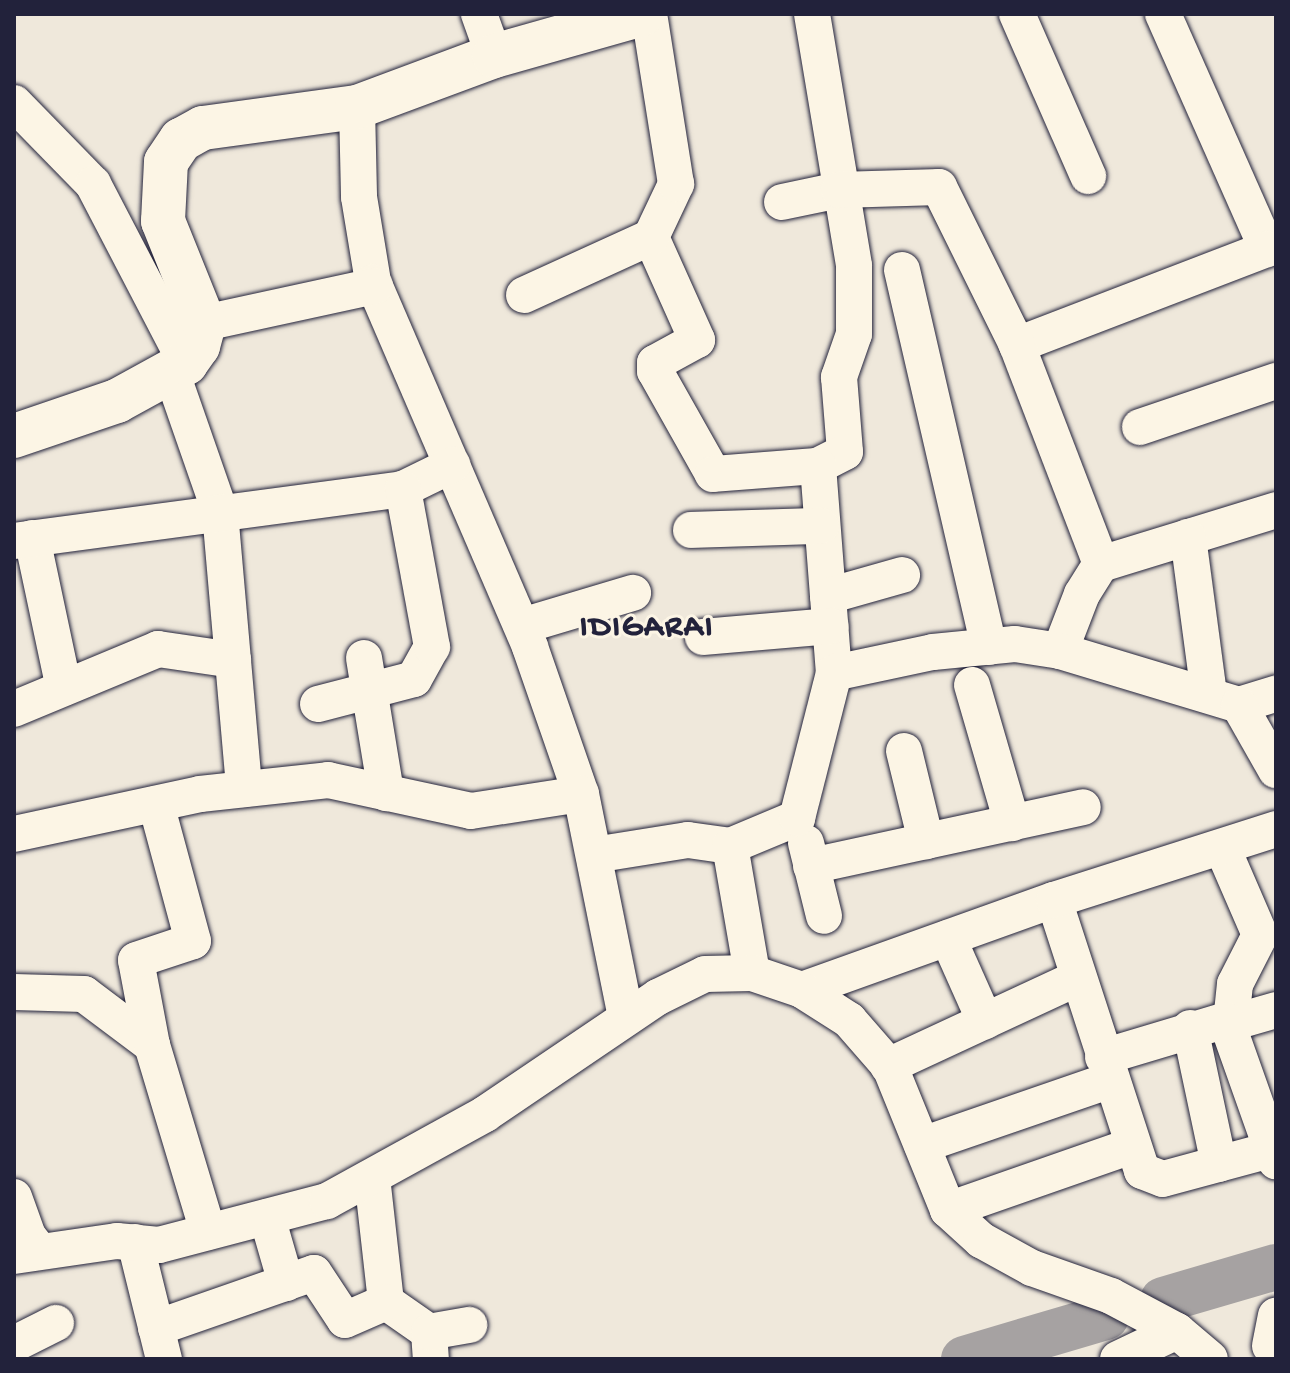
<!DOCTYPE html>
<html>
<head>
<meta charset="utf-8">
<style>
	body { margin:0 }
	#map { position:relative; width:1290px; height:1373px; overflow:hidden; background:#efe8db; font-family:"Gochi Hand",sans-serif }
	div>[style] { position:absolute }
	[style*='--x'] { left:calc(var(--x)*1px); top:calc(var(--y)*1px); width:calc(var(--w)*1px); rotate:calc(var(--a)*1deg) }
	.river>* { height:46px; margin:-23px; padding:0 23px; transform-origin:23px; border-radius:23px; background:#a6a2a2 }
	.roads { filter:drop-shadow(0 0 2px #22223b) drop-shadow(0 0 2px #22223b) }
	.minor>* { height:36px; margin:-18px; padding:0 18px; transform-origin:18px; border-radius:18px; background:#fcf5e5 }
	.major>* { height:44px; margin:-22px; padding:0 22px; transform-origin:22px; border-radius:22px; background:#fcf5e5 }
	span { translate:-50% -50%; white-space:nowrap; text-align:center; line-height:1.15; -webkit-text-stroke:6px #fcf5e5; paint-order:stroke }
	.district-label { font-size:32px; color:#22223b; font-weight:700; letter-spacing:2px }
	.frame { position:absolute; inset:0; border:16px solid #22223b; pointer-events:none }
</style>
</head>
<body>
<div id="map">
	<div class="river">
		<i style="--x:1163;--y:1300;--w:118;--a:-16.3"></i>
		<i style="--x:964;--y:1359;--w:148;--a:-16.5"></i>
	</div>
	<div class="roads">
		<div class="minor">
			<i style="--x:479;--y:14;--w:45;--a:70.3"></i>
			<i style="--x:812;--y:14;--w:255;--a:80.5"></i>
			<i style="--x:854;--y:266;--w:68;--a:90"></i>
			<i style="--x:854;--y:334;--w:46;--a:109.2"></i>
			<i style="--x:839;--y:377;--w:75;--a:85.4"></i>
			<i style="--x:845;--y:452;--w:30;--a:153"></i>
			<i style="--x:1017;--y:14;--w:177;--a:66.3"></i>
			<i style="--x:1163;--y:14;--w:257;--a:66.1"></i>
			<i style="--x:1267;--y:249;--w:268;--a:159"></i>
			<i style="--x:1017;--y:345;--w:235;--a:69"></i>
			<i style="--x:1101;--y:564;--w:183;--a:-17.1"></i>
			<i style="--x:14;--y:103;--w:113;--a:45.7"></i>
			<i style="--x:93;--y:184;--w:202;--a:62.5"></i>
			<i style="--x:357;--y:107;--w:90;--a:88.7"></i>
			<i style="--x:359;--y:197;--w:86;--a:80.6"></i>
			<i style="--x:373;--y:282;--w:397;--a:66.7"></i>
			<i style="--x:530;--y:647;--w:156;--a:70.9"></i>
			<i style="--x:581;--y:794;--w:228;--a:78.6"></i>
			<i style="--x:782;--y:202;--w:58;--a:-11.9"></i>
			<i style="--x:839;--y:190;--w:100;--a:-1.7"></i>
			<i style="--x:939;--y:187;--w:176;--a:63.7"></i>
			<i style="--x:651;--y:237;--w:113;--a:65.9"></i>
			<i style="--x:697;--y:340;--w:48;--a:151.3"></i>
			<i style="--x:655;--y:363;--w:8;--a:90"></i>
			<i style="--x:655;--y:371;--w:118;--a:60.6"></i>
			<i style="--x:713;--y:474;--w:105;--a:-4.4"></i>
			<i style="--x:818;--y:466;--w:208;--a:85.6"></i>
			<i style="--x:902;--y:270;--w:387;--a:77"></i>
			<i style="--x:524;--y:295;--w:140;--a:-24.5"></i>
			<i style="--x:651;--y:237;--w:59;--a:-64.7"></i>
			<i style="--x:676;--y:184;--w:172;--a:-99"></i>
			<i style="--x:204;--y:323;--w:175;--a:-12.2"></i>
			<i style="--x:171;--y:371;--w:149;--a:70.8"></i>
			<i style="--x:220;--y:512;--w:278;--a:85"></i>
			<i style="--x:1140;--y:427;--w:144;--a:-18.7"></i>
			<i style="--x:691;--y:530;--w:130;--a:-1.8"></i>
			<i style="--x:1188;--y:537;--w:158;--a:82.4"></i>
			<i style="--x:32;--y:538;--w:153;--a:78"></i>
			<i style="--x:14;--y:541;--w:392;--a:-7.6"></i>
			<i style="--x:403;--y:489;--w:55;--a:-26.1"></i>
			<i style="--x:828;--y:596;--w:77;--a:-15.8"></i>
			<i style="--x:522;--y:626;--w:116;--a:-16.6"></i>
			<i style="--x:703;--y:637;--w:128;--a:-4.9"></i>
			<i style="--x:1060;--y:651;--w:61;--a:-68.9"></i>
			<i style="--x:1082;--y:594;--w:36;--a:-58"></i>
			<i style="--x:364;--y:658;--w:137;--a:80.7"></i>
			<i style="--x:972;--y:685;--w:144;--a:73.8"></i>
			<i style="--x:318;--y:704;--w:99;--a:-14.6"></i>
			<i style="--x:414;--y:679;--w:37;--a:-61"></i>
			<i style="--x:432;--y:647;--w:161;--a:-100.4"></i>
			<i style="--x:1239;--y:705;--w:39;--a:-17"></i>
			<i style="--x:14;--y:709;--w:156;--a:-22.6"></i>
			<i style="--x:158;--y:649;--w:76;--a:8.3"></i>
			<i style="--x:904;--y:751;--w:93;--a:76.3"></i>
			<i style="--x:14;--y:834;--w:190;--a:-12.1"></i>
			<i style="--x:200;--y:794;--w:129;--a:-6.2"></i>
			<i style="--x:328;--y:780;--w:146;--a:12.2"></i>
			<i style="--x:471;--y:811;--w:111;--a:-8.8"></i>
			<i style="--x:806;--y:843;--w:75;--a:76.1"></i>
			<i style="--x:1222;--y:847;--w:96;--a:66.6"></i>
			<i style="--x:1260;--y:935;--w:55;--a:117"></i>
			<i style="--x:1235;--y:984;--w:39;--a:96"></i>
			<i style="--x:1231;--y:1023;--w:47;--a:-16.1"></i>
			<i style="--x:594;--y:855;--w:95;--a:-9.1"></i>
			<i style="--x:688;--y:840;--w:42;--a:8.1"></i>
			<i style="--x:811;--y:866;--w:278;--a:-12.2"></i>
			<i style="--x:1054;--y:900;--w:285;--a:72"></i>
			<i style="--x:1142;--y:1171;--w:22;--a:21"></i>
			<i style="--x:1163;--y:1179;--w:99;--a:-15.2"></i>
			<i style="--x:1259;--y:1153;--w:14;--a:-39"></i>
			<i style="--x:948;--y:938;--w:91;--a:66"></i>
			<i style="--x:752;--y:973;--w:129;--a:-99.8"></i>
			<i style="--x:730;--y:846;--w:73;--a:-22.7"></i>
			<i style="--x:797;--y:818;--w:150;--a:-75.7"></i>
			<i style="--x:834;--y:673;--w:101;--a:-12"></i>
			<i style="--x:933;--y:652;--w:82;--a:-5.6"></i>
			<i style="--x:1015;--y:644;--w:46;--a:8.8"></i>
			<i style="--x:1060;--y:651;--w:187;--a:16.8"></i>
			<i style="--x:1239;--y:705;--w:75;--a:60.4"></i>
			<i style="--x:802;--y:990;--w:268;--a:-19.7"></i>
			<i style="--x:1054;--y:900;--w:233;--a:-17.7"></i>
			<i style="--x:14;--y:992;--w:70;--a:1.6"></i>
			<i style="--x:84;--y:994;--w:85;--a:36.9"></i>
			<i style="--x:152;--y:1045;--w:195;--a:73.3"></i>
			<i style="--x:1190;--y:1028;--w:139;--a:78"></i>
			<i style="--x:152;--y:1045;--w:86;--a:-100.7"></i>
			<i style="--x:136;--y:960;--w:60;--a:-18.4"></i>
			<i style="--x:193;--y:941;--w:142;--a:-105.1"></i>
			<i style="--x:1103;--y:1057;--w:128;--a:-16.7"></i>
			<i style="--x:1226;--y:1020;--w:150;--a:70.5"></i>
			<i style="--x:888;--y:1066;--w:209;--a:-24.9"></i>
			<i style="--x:922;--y:1145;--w:200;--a:-19"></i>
			<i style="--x:372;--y:1177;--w:126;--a:83.6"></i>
			<i style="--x:386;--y:1302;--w:52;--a:34.9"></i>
			<i style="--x:429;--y:1332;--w:27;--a:86"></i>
			<i style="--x:14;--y:1197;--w:41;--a:70.3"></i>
			<i style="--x:28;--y:1236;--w:16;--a:52"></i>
			<i style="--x:948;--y:1210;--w:195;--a:-19.2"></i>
			<i style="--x:267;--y:1217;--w:69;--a:73.9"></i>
			<i style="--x:135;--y:1242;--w:121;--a:76.1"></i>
			<i style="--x:14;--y:1256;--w:104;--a:-8.3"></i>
			<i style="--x:117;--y:1241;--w:42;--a:5.4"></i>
			<i style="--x:159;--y:1245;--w:174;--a:-14.7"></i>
			<i style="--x:327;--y:1201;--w:180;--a:-28.8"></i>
			<i style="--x:485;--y:1114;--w:209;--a:-34.1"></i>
			<i style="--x:658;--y:997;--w:52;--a:-26.1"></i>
			<i style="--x:705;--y:974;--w:47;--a:-1.2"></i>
			<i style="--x:752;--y:973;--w:53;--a:18.8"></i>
			<i style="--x:802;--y:990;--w:56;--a:32.6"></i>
			<i style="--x:849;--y:1020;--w:62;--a:48.9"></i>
			<i style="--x:890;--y:1067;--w:154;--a:67.9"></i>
			<i style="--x:948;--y:1210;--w:45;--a:42.3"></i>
			<i style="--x:981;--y:1240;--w:58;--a:28.8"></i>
			<i style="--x:1032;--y:1268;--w:84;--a:19.5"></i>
			<i style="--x:1111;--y:1296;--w:75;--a:27.9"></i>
			<i style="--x:1177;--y:1331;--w:43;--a:40.3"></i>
			<i style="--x:156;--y:1328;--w:167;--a:-19.2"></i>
			<i style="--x:314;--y:1273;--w:56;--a:56.6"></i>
			<i style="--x:345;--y:1320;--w:45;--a:-23.7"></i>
			<i style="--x:429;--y:1332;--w:41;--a:-9.9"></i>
			<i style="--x:14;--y:1344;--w:47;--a:-26.6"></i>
			<i style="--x:1270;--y:1346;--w:31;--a:-79"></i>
			<i style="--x:1118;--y:1359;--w:65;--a:-25.4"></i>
		</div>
		<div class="major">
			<i style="--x:14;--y:436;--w:109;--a:-18.8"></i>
			<i style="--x:117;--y:401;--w:79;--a:-28.8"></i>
			<i style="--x:186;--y:363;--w:21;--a:-55"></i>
			<i style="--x:198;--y:346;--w:24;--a:-75"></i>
			<i style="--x:204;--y:323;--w:110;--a:-111.9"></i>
			<i style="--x:163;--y:221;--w:59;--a:-87.1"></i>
			<i style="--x:166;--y:162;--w:27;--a:-56"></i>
			<i style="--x:181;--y:140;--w:25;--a:-29"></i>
			<i style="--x:203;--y:128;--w:155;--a:-7.8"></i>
			<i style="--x:357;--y:107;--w:146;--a:-20.4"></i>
			<i style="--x:494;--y:56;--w:154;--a:-15.8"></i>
		</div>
	</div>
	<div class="district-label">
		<span style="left:647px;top:628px">IDIGARAI</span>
	</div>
	<div class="frame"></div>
</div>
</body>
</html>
